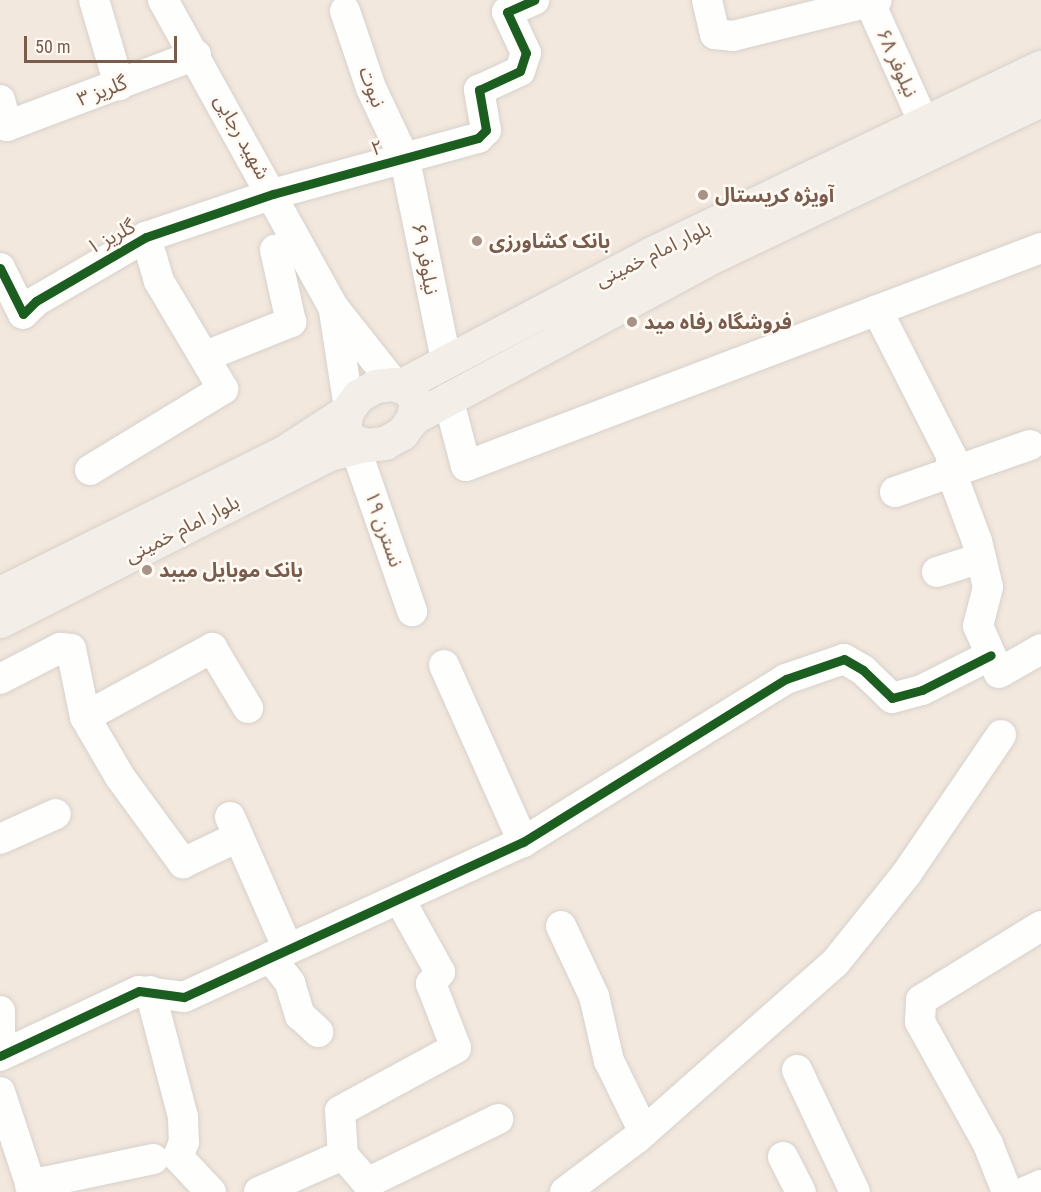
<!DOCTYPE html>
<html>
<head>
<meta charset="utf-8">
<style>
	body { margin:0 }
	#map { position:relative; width:1041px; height:1192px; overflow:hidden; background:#f9f5f0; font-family:"Roboto Condensed","Noto Sans Arabic",sans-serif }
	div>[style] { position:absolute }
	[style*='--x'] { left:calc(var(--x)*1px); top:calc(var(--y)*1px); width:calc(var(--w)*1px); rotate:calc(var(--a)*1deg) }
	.residential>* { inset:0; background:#f2e8de }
	.roads { filter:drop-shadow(0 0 2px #d7d1cb) drop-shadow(0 0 2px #d7d1cb) }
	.minor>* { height:30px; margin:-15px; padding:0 15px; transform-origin:15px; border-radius:15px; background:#fefefd }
	.major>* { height:33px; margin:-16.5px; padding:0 16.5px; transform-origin:16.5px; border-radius:16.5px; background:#f3eee8 }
	.cycleway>* { height:9px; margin:-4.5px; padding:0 4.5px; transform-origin:4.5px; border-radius:4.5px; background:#1b5e20 }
	.dots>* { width:16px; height:16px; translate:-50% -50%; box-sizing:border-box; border:3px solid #fffaf3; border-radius:50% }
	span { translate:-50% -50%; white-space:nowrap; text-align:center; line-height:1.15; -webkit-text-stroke:5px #fffaf3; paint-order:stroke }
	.street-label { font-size:20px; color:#7a5c4d }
	.poi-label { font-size:20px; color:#7a5c4d; font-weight:700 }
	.left { translate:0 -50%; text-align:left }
	.scale { position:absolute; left:24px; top:36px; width:153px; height:27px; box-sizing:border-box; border:3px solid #7a5c4d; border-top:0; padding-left:8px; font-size:18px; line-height:21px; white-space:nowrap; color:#7a5c4d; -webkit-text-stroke:4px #fffaf3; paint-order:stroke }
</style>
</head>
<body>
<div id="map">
	<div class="residential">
		<i style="clip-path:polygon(0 0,1041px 0,1041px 1192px,0 1192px)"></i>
	</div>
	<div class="roads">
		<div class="minor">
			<i style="--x:94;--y:0;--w:89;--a:73.6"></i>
			<i style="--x:163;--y:0;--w:352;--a:61"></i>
			<i style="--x:334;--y:308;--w:97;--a:51.7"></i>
			<i style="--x:707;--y:0;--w:35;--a:77"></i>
			<i style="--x:715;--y:34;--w:18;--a:6"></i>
			<i style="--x:733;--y:36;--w:148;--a:-14"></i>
			<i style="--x:870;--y:3;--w:132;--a:65.8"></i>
			<i style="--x:345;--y:11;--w:81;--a:71.3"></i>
			<i style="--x:371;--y:88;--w:80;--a:64.7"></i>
			<i style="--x:405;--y:160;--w:203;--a:78.4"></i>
			<i style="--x:0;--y:100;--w:27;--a:75"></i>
			<i style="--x:7;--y:126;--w:202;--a:-20.6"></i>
			<i style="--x:0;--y:268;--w:51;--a:63.4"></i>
			<i style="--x:23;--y:314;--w:18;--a:-45"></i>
			<i style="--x:36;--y:301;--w:127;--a:-30.2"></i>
			<i style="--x:146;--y:237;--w:134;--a:-18.7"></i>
			<i style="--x:273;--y:194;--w:213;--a:-15.3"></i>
			<i style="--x:478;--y:138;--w:11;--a:-45"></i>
			<i style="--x:486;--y:130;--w:41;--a:-99.9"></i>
			<i style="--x:479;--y:90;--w:45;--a:-24.9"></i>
			<i style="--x:520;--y:71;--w:19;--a:-72"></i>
			<i style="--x:526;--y:53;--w:45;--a:-114.9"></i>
			<i style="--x:507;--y:12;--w:30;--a:-24"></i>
			<i style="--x:877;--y:310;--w:163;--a:63"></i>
			<i style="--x:951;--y:455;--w:17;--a:90"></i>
			<i style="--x:951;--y:472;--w:74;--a:69.4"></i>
			<i style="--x:977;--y:541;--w:47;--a:76.6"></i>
			<i style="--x:988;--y:587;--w:40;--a:104.4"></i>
			<i style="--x:978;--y:626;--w:51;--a:65.9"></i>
			<i style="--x:999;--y:673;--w:48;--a:-29.7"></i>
			<i style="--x:334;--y:311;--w:98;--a:81.2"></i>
			<i style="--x:206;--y:356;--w:92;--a:-21.8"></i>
			<i style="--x:291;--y:322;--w:74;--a:-102.5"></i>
			<i style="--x:448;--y:398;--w:70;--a:75.2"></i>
			<i style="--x:466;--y:466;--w:615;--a:-20.76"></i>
			<i style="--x:355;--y:447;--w:174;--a:70.8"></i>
			<i style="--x:90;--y:470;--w:156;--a:-31.3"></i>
			<i style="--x:223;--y:389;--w:126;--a:-120.7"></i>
			<i style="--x:159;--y:281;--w:46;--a:-106.5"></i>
			<i style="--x:895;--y:492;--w:143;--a:-19.2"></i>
			<i style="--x:937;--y:572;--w:46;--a:-17.7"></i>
			<i style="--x:444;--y:665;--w:194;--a:65.9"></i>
			<i style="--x:0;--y:679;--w:68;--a:-27.3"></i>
			<i style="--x:60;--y:648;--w:11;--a:5"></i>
			<i style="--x:71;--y:649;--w:69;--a:78.4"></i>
			<i style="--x:85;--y:717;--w:69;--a:59.7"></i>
			<i style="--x:120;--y:777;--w:107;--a:53.8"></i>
			<i style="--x:183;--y:863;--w:61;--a:-25.3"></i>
			<i style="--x:85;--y:717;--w:145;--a:-28.5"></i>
			<i style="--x:212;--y:648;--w:70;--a:59"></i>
			<i style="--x:230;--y:817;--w:144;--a:66.3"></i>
			<i style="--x:0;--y:839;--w:61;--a:-24.1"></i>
			<i style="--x:561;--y:926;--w:77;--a:64.8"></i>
			<i style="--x:594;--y:996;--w:67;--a:77"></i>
			<i style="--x:609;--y:1061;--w:79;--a:63.8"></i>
			<i style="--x:270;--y:957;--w:33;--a:52"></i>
			<i style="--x:290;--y:983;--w:34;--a:73"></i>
			<i style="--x:300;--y:1015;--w:25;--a:43"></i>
			<i style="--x:150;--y:991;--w:130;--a:75.3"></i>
			<i style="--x:183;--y:1117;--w:25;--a:88"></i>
			<i style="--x:184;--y:1142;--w:16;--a:112"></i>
			<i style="--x:178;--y:1157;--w:48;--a:46.7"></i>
			<i style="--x:0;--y:1011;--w:34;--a:90"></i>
			<i style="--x:0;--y:1056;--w:153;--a:-25.1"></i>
			<i style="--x:139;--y:991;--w:45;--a:7.6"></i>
			<i style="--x:184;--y:997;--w:373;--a:-24.6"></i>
			<i style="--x:523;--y:842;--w:309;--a:-31.8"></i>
			<i style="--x:786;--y:679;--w:61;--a:-19"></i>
			<i style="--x:844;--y:659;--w:22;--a:30"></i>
			<i style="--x:863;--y:670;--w:40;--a:44"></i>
			<i style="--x:892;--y:698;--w:31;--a:-15"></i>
			<i style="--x:922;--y:690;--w:77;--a:-26.9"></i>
			<i style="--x:797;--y:1070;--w:135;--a:64.6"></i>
			<i style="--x:0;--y:1092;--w:105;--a:71.7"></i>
			<i style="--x:343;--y:1155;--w:37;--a:49"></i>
			<i style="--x:367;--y:1183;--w:146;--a:-26"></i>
			<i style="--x:783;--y:1157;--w:39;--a:63"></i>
			<i style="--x:30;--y:1185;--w:126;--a:-11.9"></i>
			<i style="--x:259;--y:1192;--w:92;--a:-23.8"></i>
			<i style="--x:343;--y:1155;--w:44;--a:-93.9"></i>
			<i style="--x:340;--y:1111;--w:132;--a:-28.5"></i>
			<i style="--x:456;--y:1048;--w:69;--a:-111.3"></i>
			<i style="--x:431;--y:984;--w:15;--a:-53"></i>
			<i style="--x:440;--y:972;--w:82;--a:-119.1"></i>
			<i style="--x:565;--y:1192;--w:90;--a:-36.9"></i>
			<i style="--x:637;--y:1138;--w:264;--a:-41.5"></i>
			<i style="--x:835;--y:963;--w:115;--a:-51.3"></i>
			<i style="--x:907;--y:873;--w:167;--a:-55.7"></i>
			<i style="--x:1007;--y:1192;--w:52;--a:-111.6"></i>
			<i style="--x:988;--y:1144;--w:140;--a:-119.1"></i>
			<i style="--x:920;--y:1022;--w:22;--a:-87"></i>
			<i style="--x:921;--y:1000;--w:141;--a:-31.7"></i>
			<i style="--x:1025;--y:1192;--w:17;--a:-24"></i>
		</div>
		<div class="major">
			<i style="--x:394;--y:384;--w:15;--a:20"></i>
			<i style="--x:408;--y:389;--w:15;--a:58"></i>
			<i style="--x:416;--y:402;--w:16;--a:101"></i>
			<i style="--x:413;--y:418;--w:19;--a:126"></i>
			<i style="--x:402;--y:433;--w:20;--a:150"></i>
			<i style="--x:385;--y:443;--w:19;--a:174"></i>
			<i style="--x:366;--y:445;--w:16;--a:-162"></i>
			<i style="--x:351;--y:440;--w:15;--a:-118"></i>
			<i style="--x:344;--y:427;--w:16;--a:-79"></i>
			<i style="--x:347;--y:411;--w:19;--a:-54"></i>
			<i style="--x:358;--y:396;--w:20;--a:-30"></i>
			<i style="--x:375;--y:386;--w:19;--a:-6"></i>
			<i style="--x:400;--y:386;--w:285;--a:-27.8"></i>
			<i style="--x:652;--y:253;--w:431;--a:-25.6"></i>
			<i style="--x:413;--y:418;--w:344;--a:-28.3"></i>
			<i style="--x:716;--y:255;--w:360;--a:-25.5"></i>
			<i style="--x:0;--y:593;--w:317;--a:-26.4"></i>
			<i style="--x:284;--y:452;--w:75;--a:-33.1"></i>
			<i style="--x:0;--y:621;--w:369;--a:-26.9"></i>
			<i style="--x:329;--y:454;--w:38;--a:-14"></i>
		</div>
	</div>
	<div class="cycleway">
		<i style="--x:0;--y:268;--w:51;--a:63.4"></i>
		<i style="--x:23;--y:314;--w:18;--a:-45"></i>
		<i style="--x:36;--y:301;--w:127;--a:-30.2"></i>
		<i style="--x:146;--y:237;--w:134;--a:-18.7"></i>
		<i style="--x:273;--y:194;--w:213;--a:-15.3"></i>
		<i style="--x:478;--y:138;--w:11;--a:-45"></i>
		<i style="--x:486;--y:130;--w:41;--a:-99.9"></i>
		<i style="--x:479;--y:90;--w:45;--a:-24.9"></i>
		<i style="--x:520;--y:71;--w:19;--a:-72"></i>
		<i style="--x:526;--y:53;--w:45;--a:-114.9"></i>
		<i style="--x:507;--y:12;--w:30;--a:-24"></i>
		<i style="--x:0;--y:1056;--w:153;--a:-25.1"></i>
		<i style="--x:139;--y:991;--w:45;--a:7.6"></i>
		<i style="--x:184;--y:997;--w:373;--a:-24.6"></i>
		<i style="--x:523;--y:842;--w:309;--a:-31.8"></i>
		<i style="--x:786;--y:679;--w:61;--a:-19"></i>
		<i style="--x:844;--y:659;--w:22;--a:30"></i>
		<i style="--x:863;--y:670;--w:40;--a:44"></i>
		<i style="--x:892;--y:698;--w:31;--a:-15"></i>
		<i style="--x:922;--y:690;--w:77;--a:-26.9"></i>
	</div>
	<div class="dots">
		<i style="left:703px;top:195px;background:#a69286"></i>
		<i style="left:477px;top:241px;background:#a69286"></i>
		<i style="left:632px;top:322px;background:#a69286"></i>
		<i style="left:147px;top:570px;background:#a69286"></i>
	</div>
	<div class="street-label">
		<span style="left:897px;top:63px;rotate:66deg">نیلوفر ۶۸</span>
		<span style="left:372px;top:87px;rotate:70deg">نبوت</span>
		<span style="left:102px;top:91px;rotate:-21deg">گلریز ۳</span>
		<span style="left:242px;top:137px;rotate:61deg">شهید رجایی</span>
		<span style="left:377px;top:148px;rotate:-14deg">۲</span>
		<span style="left:111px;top:237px;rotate:-28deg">گلریز ۱</span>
		<span style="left:653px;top:254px;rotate:-26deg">بلوار امام خمینی</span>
		<span style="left:425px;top:259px;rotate:79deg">نیلوفر ۶۹</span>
		<span style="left:182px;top:529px;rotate:-27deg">بلوار امام خمینی</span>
		<span style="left:384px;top:529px;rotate:71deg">نسترن ۱۹</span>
	</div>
	<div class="poi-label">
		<span class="left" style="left:715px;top:195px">آویژه کریستال</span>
		<span class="left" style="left:489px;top:241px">بانک کشاورزی</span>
		<span class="left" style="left:644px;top:322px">فروشگاه رفاه مید</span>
		<span class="left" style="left:159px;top:570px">بانک موبایل میبد</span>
	</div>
	<div class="scale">50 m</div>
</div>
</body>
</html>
